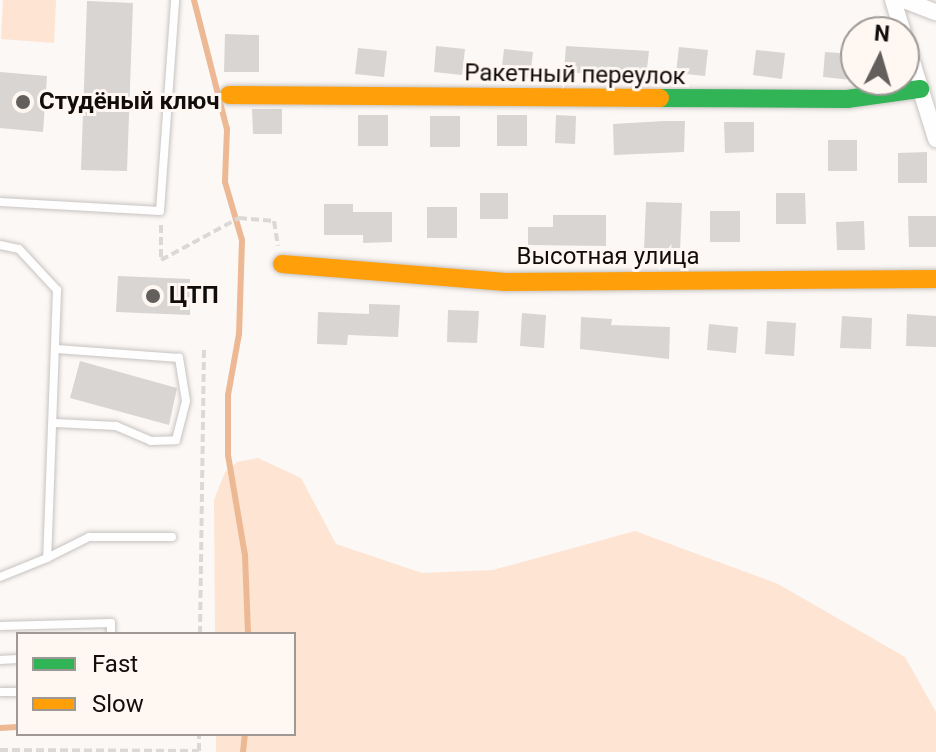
<!DOCTYPE html>
<html>
<head>
<meta charset="utf-8">
<style>
	body { margin:0 }
	#map { position:relative; width:936px; height:752px; overflow:hidden; background:#fcf8f5; font-family:Roboto,sans-serif }
	div>[style] { position:absolute }
	[style*='--x'] { left:calc(var(--x)*1px); top:calc(var(--y)*1px); width:calc(var(--w)*1px); rotate:calc(var(--a)*1deg) }
	.green>* { inset:0; background:#fde4d3 }
	.stream>* { height:6px; margin:-3px; padding:0 3px; transform-origin:3px; border-radius:3px; background:#edb994 }
	.building>* { inset:0; background:#d8d5d2 }
	.path>* { height:4px; margin-top:-2px; transform-origin:0; background:repeating-linear-gradient(90deg,#dbd9d8 0 8px,transparent 0 12px) }
	.roads { filter:drop-shadow(0 0 2px #c7c3c1) drop-shadow(0 0 2px #c7c3c1) }
	.lane>* { height:8px; margin:-4px; padding:0 4px; transform-origin:4px; border-radius:4px; background:#fffefe }
	.street>* { height:16px; margin:-8px; padding:0 8px; transform-origin:8px; border-radius:8px; background:#fffefe }
	.fast>* { height:18px; margin:-9px; padding:0 9px; transform-origin:9px; border-radius:9px; background:#30b455 }
	.slow>* { height:18px; margin:-9px; padding:0 9px; transform-origin:9px; border-radius:9px; background:#ff9f0a }
	.dots>* { width:22px; height:22px; translate:-50% -50%; box-sizing:border-box; border:4px solid #fff7f2; border-radius:50% }
	span { translate:-50% -50%; white-space:nowrap; text-align:center; line-height:1.15; -webkit-text-stroke:6px #fff7f2; paint-order:stroke }
	.street-label { font-size:24px; color:#100d0b }
	.poi-label { font-size:24px; color:#100d0b; font-weight:700 }
	.left { translate:0 -50%; text-align:left }
	.legend { position:absolute; left:16px; top:632px; width:280px; height:104px; box-sizing:border-box; background:#fff7f2; border:2px solid #9f9996; margin:0; padding:10px 14px; list-style:none; font-size:24px; color:#100d0b }
	.legend li { display:flex; align-items:center; gap:16px; height:40px }
	.legend b { width:40px; border:2px solid #9f9996 }
	.north { position:absolute; left:840px; top:16px; width:80px; height:80px; box-sizing:border-box; background:#fff7f2; border:2px solid #9f9996; border-radius:50%; rotate:5deg; font-size:22px; font-weight:700; line-height:32px; text-align:center; color:#100d0b }
	.north::after { content:''; display:block; margin:auto; width:28px; height:36px; background:#635f5d; clip-path:polygon(50% 0,100% 100%,50% 72%,0 100%) }
</style>
</head>
<body>
<div id="map">
	<div class="green">
		<i style="clip-path:polygon(3px 0,56px 0,54px 43px,1px 39px)"></i>
		<i style="clip-path:polygon(258px 458px,301px 478px,336px 544px,422px 573px,493px 570px,635px 531px,778px 584px,905px 657px,936px 712px,936px 752px,216px 752px,216px 734px,294px 734px,294px 634px,215px 634px,214px 500px,225px 472px,237px 462px)"></i>
	</div>
	<div class="stream">
		<i style="--x:194;--y:0;--w:133;--a:75.7"></i>
		<i style="--x:227;--y:129;--w:53;--a:92.2"></i>
		<i style="--x:225;--y:182;--w:60;--a:73.7"></i>
		<i style="--x:242;--y:240;--w:94;--a:91.8"></i>
		<i style="--x:239;--y:334;--w:62;--a:100.2"></i>
		<i style="--x:228;--y:395;--w:60;--a:90"></i>
		<i style="--x:228;--y:455;--w:101;--a:80.4"></i>
		<i style="--x:245;--y:555;--w:79;--a:87.8"></i>
		<i style="--x:0;--y:728;--w:18;--a:-3"></i>
		<i style="--x:243;--y:752;--w:18;--a:-84"></i>
	</div>
	<div class="building">
		<i style="clip-path:polygon(87px 1px,133px 3px,127px 171px,81px 170px)"></i>
		<i style="clip-path:polygon(225px 34px,259px 35px,259px 72px,224px 72px)"></i>
		<i style="clip-path:polygon(436px 46px,465px 49px,462px 75px,434px 72px)"></i>
		<i style="clip-path:polygon(566px 46px,649px 51px,646px 77px,564px 72px)"></i>
		<i style="clip-path:polygon(679px 47px,708px 50px,705px 76px,676px 73px)"></i>
		<i style="clip-path:polygon(358px 48px,387px 51px,384px 77px,355px 74px)"></i>
		<i style="clip-path:polygon(504px 49px,533px 52px,530px 78px,501px 75px)"></i>
		<i style="clip-path:polygon(756px 50px,785px 53px,782px 79px,753px 75px)"></i>
		<i style="clip-path:polygon(825px 52px,854px 54px,852px 80px,823px 77px)"></i>
		<i style="clip-path:polygon(0 72px,47px 76px,43px 132px,0 128px)"></i>
		<i style="clip-path:polygon(252px 109px,282px 109px,282px 134px,253px 134px)"></i>
		<i style="clip-path:polygon(358px 115px,388px 115px,388px 146px,358px 146px)"></i>
		<i style="clip-path:polygon(497px 115px,527px 115px,527px 146px,497px 146px)"></i>
		<i style="clip-path:polygon(556px 115px,576px 116px,575px 144px,555px 143px)"></i>
		<i style="clip-path:polygon(430px 116px,460px 116px,460px 147px,430px 147px)"></i>
		<i style="clip-path:polygon(664px 121px,685px 121px,684px 152px,614px 155px,613px 124px)"></i>
		<i style="clip-path:polygon(724px 122px,754px 122px,754px 152px,725px 153px)"></i>
		<i style="clip-path:polygon(828px 140px,857px 140px,857px 171px,828px 171px)"></i>
		<i style="clip-path:polygon(927px 152px,927px 183px,898px 183px,898px 153px)"></i>
		<i style="clip-path:polygon(480px 193px,508px 193px,508px 219px,480px 219px)"></i>
		<i style="clip-path:polygon(776px 193px,805px 193px,806px 224px,776px 224px)"></i>
		<i style="clip-path:polygon(646px 202px,682px 203px,680px 252px,644px 250px)"></i>
		<i style="clip-path:polygon(324px 204px,353px 204px,353px 212px,392px 212px,392px 242px,363px 243px,363px 235px,324px 235px)"></i>
		<i style="clip-path:polygon(427px 207px,457px 207px,457px 238px,427px 238px)"></i>
		<i style="clip-path:polygon(710px 211px,740px 211px,740px 242px,710px 242px)"></i>
		<i style="clip-path:polygon(553px 215px,606px 215px,606px 246px,528px 245px,528px 227px,553px 227px)"></i>
		<i style="clip-path:polygon(908px 216px,936px 216px,936px 247px,909px 247px)"></i>
		<i style="clip-path:polygon(864px 221px,865px 250px,837px 250px,836px 222px)"></i>
		<i style="clip-path:polygon(118px 276px,190px 279px,190px 315px,116px 312px)"></i>
		<i style="clip-path:polygon(369px 304px,400px 305px,398px 337px,348px 335px,347px 345px,317px 344px,318px 312px,369px 314px)"></i>
		<i style="clip-path:polygon(448px 310px,479px 311px,477px 343px,447px 342px)"></i>
		<i style="clip-path:polygon(522px 313px,546px 315px,544px 348px,520px 346px)"></i>
		<i style="clip-path:polygon(907px 314px,936px 316px,936px 347px,906px 346px)"></i>
		<i style="clip-path:polygon(842px 316px,872px 318px,871px 349px,840px 348px)"></i>
		<i style="clip-path:polygon(581px 317px,612px 319px,611px 325px,670px 327px,669px 359px,580px 349px)"></i>
		<i style="clip-path:polygon(767px 321px,796px 323px,794px 356px,765px 354px)"></i>
		<i style="clip-path:polygon(709px 324px,738px 327px,736px 353px,707px 350px)"></i>
		<i style="clip-path:polygon(80px 361px,177px 388px,169px 425px,70px 398px)"></i>
	</div>
	<div class="path">
		<i style="--x:161;--y:225;--w:35;--a:90"></i>
		<i style="--x:161;--y:260;--w:89;--a:-28.3"></i>
		<i style="--x:239;--y:218;--w:35;--a:5"></i>
		<i style="--x:274;--y:221;--w:25;--a:81"></i>
		<i style="--x:200;--y:634;--w:287;--a:-89.2"></i>
		<i style="--x:0;--y:750;--w:199;--a:0.3"></i>
		<i style="--x:199;--y:751;--w:17;--a:-90"></i>
	</div>
	<div class="roads">
		<div class="lane">
			<i style="--x:0;--y:202;--w:160;--a:3.2"></i>
			<i style="--x:160;--y:211;--w:212;--a:-85.9"></i>
			<i style="--x:0;--y:245;--w:19;--a:12"></i>
			<i style="--x:19;--y:249;--w:56;--a:47.2"></i>
			<i style="--x:57;--y:290;--w:268;--a:92.1"></i>
			<i style="--x:47;--y:558;--w:51;--a:158"></i>
			<i style="--x:55;--y:423;--w:61;--a:2.8"></i>
			<i style="--x:116;--y:426;--w:38;--a:23"></i>
			<i style="--x:151;--y:441;--w:25;--a:-2"></i>
			<i style="--x:176;--y:440;--w:40;--a:-75.6"></i>
			<i style="--x:186;--y:401;--w:44;--a:-99.2"></i>
			<i style="--x:179;--y:358;--w:123;--a:-175.8"></i>
			<i style="--x:47;--y:558;--w:47;--a:-26.6"></i>
			<i style="--x:89;--y:537;--w:83;--a:0"></i>
			<i style="--x:0;--y:626;--w:111;--a:-1.5"></i>
			<i style="--x:111;--y:623;--w:11;--a:90"></i>
			<i style="--x:0;--y:660;--w:18;--a:-3"></i>
			<i style="--x:0;--y:692;--w:18;--a:0"></i>
		</div>
		<div class="street">
			<i style="--x:893;--y:0;--w:34;--a:73"></i>
			<i style="--x:904;--y:0;--w:34;--a:21"></i>
			<i style="--x:904;--y:36;--w:108;--a:72.7"></i>
		</div>
		<div class="fast">
			<i style="--x:660;--y:98;--w:187;--a:0.3"></i>
			<i style="--x:847;--y:99;--w:74;--a:-7.8"></i>
		</div>
		<div class="slow">
			<i style="--x:229;--y:95;--w:431;--a:0.4"></i>
			<i style="--x:282;--y:264;--w:224;--a:4.6"></i>
			<i style="--x:505;--y:282;--w:431;--a:-0.4"></i>
		</div>
	</div>
	<div class="dots">
		<i style="left:23px;top:102px;background:#635f5d"></i>
		<i style="left:153px;top:296px;background:#635f5d"></i>
	</div>
	<div class="street-label">
		<span style="left:575px;top:75px;rotate:1deg">Ракетный переулок</span>
		<span style="left:608px;top:257px">Высотная улица</span>
	</div>
	<div class="poi-label">
		<span class="left" style="left:39px;top:102px">Студёный ключ</span>
		<span class="left" style="left:169px;top:296px">ЦТП</span>
	</div>
	<ul class="legend">
	<li><b style="height:10px;background:#30b455"></b>Fast</li>
	<li><b style="height:10px;background:#ff9f0a"></b>Slow</li>
	</ul>
	<div class="north">N</div>
</div>
</body>
</html>
